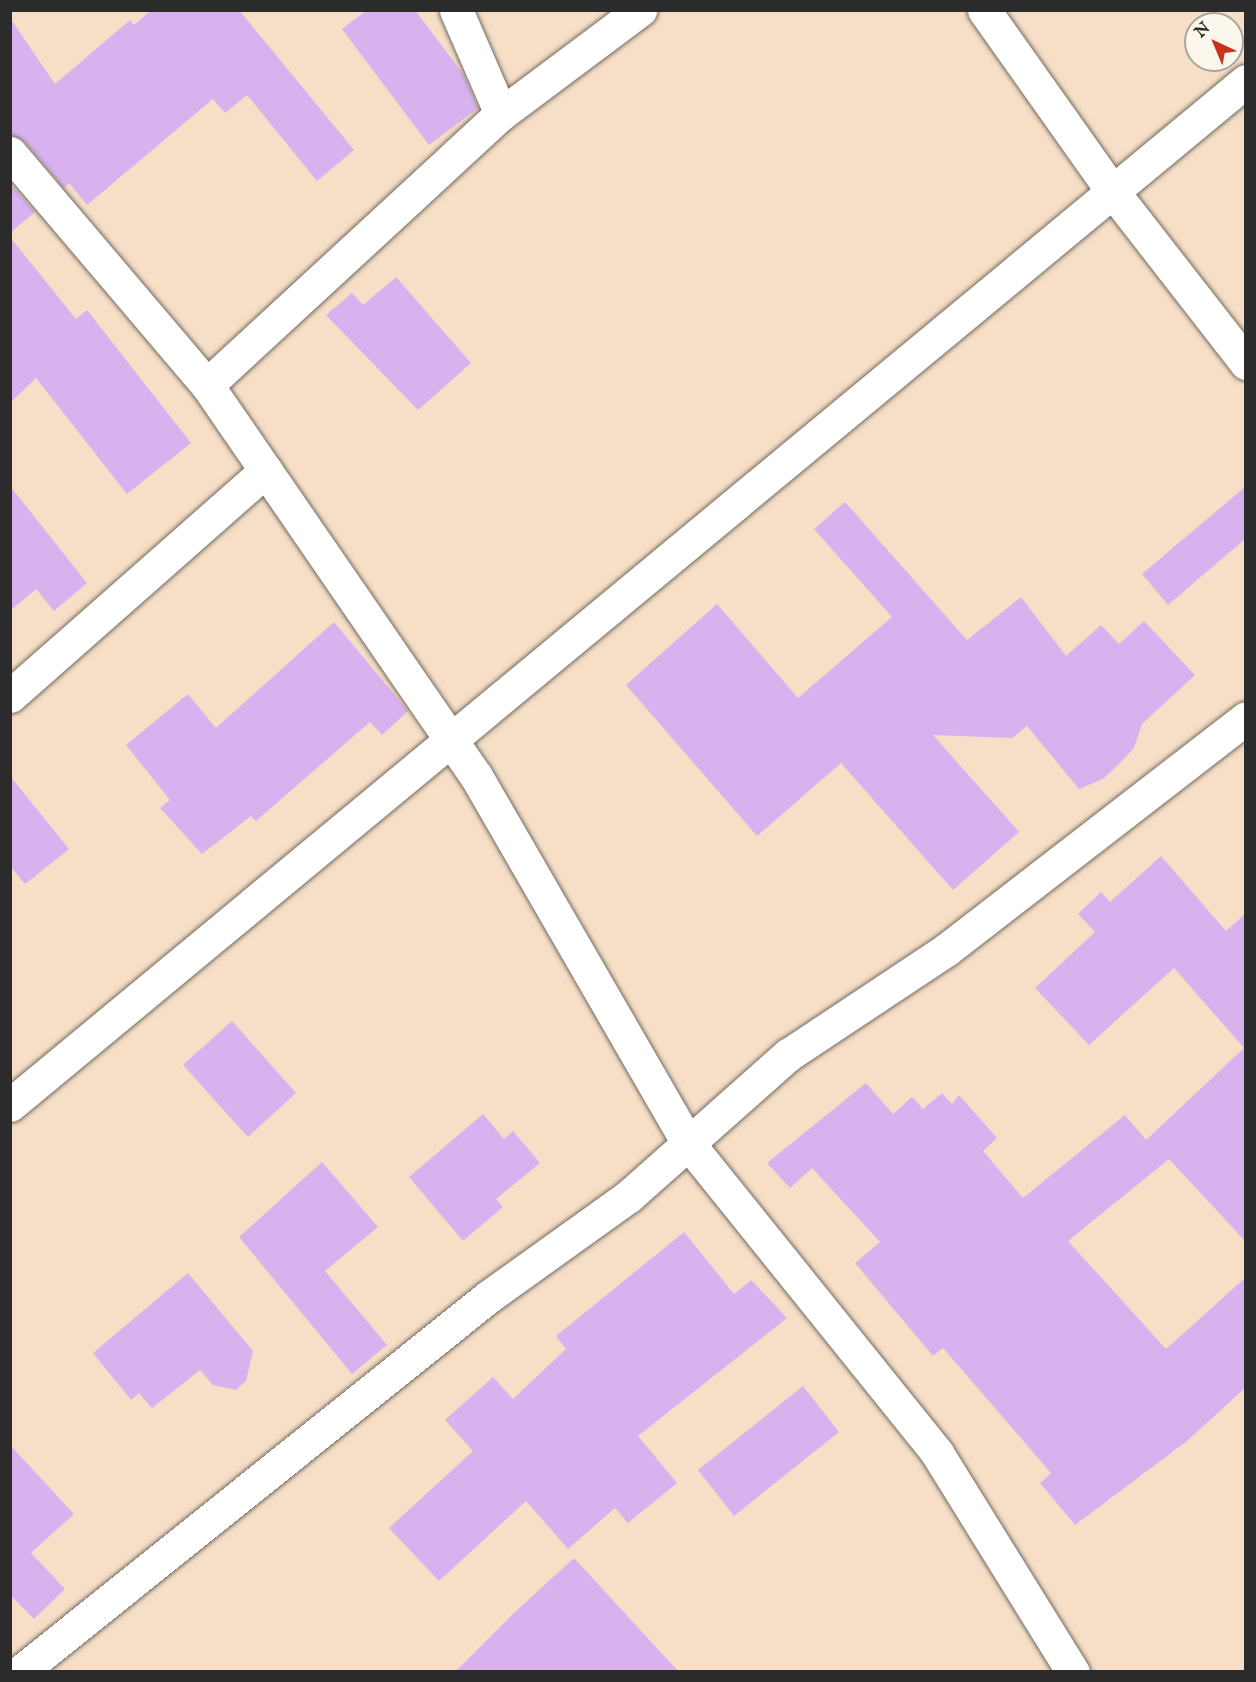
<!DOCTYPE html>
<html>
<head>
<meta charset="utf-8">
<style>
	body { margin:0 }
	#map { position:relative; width:1256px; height:1682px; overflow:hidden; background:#f6dfc6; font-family:"IM FELL English",serif }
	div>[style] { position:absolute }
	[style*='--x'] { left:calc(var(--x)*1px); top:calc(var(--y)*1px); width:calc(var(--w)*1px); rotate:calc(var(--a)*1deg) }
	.building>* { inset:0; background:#d8b2ee }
	.roads { filter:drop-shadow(0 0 2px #726a61) drop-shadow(0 0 2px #726a61) }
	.street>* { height:33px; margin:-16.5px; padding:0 16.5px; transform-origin:16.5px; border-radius:16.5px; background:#fff }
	span { translate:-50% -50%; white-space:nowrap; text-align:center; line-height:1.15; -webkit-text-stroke:4.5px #fbf7ec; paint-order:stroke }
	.frame { position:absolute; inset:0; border:12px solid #2b2b2b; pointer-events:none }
	.north { position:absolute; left:1184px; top:12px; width:60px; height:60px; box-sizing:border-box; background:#fbf7ec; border:2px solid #a8a59f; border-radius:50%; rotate:316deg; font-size:16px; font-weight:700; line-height:24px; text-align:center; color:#2b2b2b }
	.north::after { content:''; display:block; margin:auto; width:21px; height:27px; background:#c8321e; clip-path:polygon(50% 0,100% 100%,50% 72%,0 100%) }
</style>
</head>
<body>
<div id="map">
	<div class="building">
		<i style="clip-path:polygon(151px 10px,239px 10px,354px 150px,317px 181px,247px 95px,225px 113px,213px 99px,87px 205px,69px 183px,64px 188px,24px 141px,10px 135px,10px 18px,55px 84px,130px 20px,134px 25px)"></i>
		<i style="clip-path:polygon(367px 10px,415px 10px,464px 75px,478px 108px,429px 145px,342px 29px)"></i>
		<i style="clip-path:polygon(10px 183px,35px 212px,10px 233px)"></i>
		<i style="clip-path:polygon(10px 237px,76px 319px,87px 310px,191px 443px,127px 494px,36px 378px,10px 403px)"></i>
		<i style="clip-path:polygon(396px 277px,471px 363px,418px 410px,326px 315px,352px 293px,363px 305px)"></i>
		<i style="clip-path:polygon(10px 486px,87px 583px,54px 611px,36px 589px,10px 611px)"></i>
		<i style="clip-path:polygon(1245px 487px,1245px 539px,1168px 605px,1142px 574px)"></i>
		<i style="clip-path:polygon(845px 502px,967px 640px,1021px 597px,1066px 656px,1101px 625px,1119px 644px,1144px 621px,1195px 675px,1142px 724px,1134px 748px,1118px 765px,1103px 779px,1079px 789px,1027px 726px,1012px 738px,933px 735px,1019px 832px,953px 890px,841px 763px,757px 836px,626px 685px,717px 604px,798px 698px,892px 617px,814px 529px)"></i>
		<i style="clip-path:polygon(334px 622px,408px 711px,382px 735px,370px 722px,256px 821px,251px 816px,202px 854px,160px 808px,170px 800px,126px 745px,188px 694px,216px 728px)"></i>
		<i style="clip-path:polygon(10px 776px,69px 849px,25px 884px,10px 866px)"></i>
		<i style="clip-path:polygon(1161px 856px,1226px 931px,1245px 914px,1245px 1241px,1169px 1159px,1068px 1241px,1166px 1349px,1245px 1278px,1245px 1388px,1187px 1441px,1075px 1525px,1040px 1483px,1051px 1473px,943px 1348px,933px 1356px,855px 1263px,880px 1242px,812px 1168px,790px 1188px,767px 1163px,866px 1083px,893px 1114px,912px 1097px,923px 1109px,942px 1093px,952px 1104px,959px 1095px,997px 1138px,983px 1151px,1023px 1198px,1125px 1115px,1146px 1140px,1244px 1048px,1174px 968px,1089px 1045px,1035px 988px,1095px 932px,1078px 914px,1101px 892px,1110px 902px)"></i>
		<i style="clip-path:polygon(232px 1021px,296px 1093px,248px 1137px,183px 1065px)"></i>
		<i style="clip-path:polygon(483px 1114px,504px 1139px,513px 1131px,540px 1163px,496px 1199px,503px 1207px,463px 1241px,409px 1177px)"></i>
		<i style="clip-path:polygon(322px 1162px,378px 1227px,325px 1271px,387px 1345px,352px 1374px,239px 1237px)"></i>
		<i style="clip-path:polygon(684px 1232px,734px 1294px,751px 1280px,787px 1318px,638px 1436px,677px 1483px,628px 1523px,615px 1508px,568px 1549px,526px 1501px,439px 1581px,389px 1528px,473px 1451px,445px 1420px,493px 1377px,513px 1399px,566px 1349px,556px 1336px)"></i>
		<i style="clip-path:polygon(188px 1273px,253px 1351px,246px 1381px,236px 1390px,213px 1385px,200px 1370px,152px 1408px,139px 1393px,131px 1400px,93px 1353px)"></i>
		<i style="clip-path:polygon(803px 1386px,839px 1432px,734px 1516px,698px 1470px)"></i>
		<i style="clip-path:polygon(10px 1445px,74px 1514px,31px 1553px,65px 1589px,34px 1619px,10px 1595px)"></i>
		<i style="clip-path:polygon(574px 1558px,678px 1671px,456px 1671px,515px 1612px)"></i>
	</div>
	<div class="roads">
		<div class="street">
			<i style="--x:456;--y:10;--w:113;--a:66.6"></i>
			<i style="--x:984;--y:10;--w:223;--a:54.7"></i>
			<i style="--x:1113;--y:192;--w:217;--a:52.1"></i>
			<i style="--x:10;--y:153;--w:304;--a:49.7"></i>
			<i style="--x:207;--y:385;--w:475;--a:55.5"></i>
			<i style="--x:476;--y:776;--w:424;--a:60"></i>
			<i style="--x:688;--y:1143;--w:398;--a:51.2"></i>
			<i style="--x:937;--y:1453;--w:258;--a:58.2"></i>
			<i style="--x:207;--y:385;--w:400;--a:-42.7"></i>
			<i style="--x:501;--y:114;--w:174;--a:-36.8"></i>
			<i style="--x:10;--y:696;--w:341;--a:-41.4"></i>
			<i style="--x:10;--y:1105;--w:1605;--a:-39.64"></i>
			<i style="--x:20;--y:1672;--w:600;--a:-38.7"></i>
			<i style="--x:488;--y:1297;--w:173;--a:-35.6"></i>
			<i style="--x:629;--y:1196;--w:213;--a:-41.6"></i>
			<i style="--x:788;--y:1055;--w:190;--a:-33.6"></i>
			<i style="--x:946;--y:950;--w:379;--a:-37.7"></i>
		</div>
	</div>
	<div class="frame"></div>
	<div class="north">N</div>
</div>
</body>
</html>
